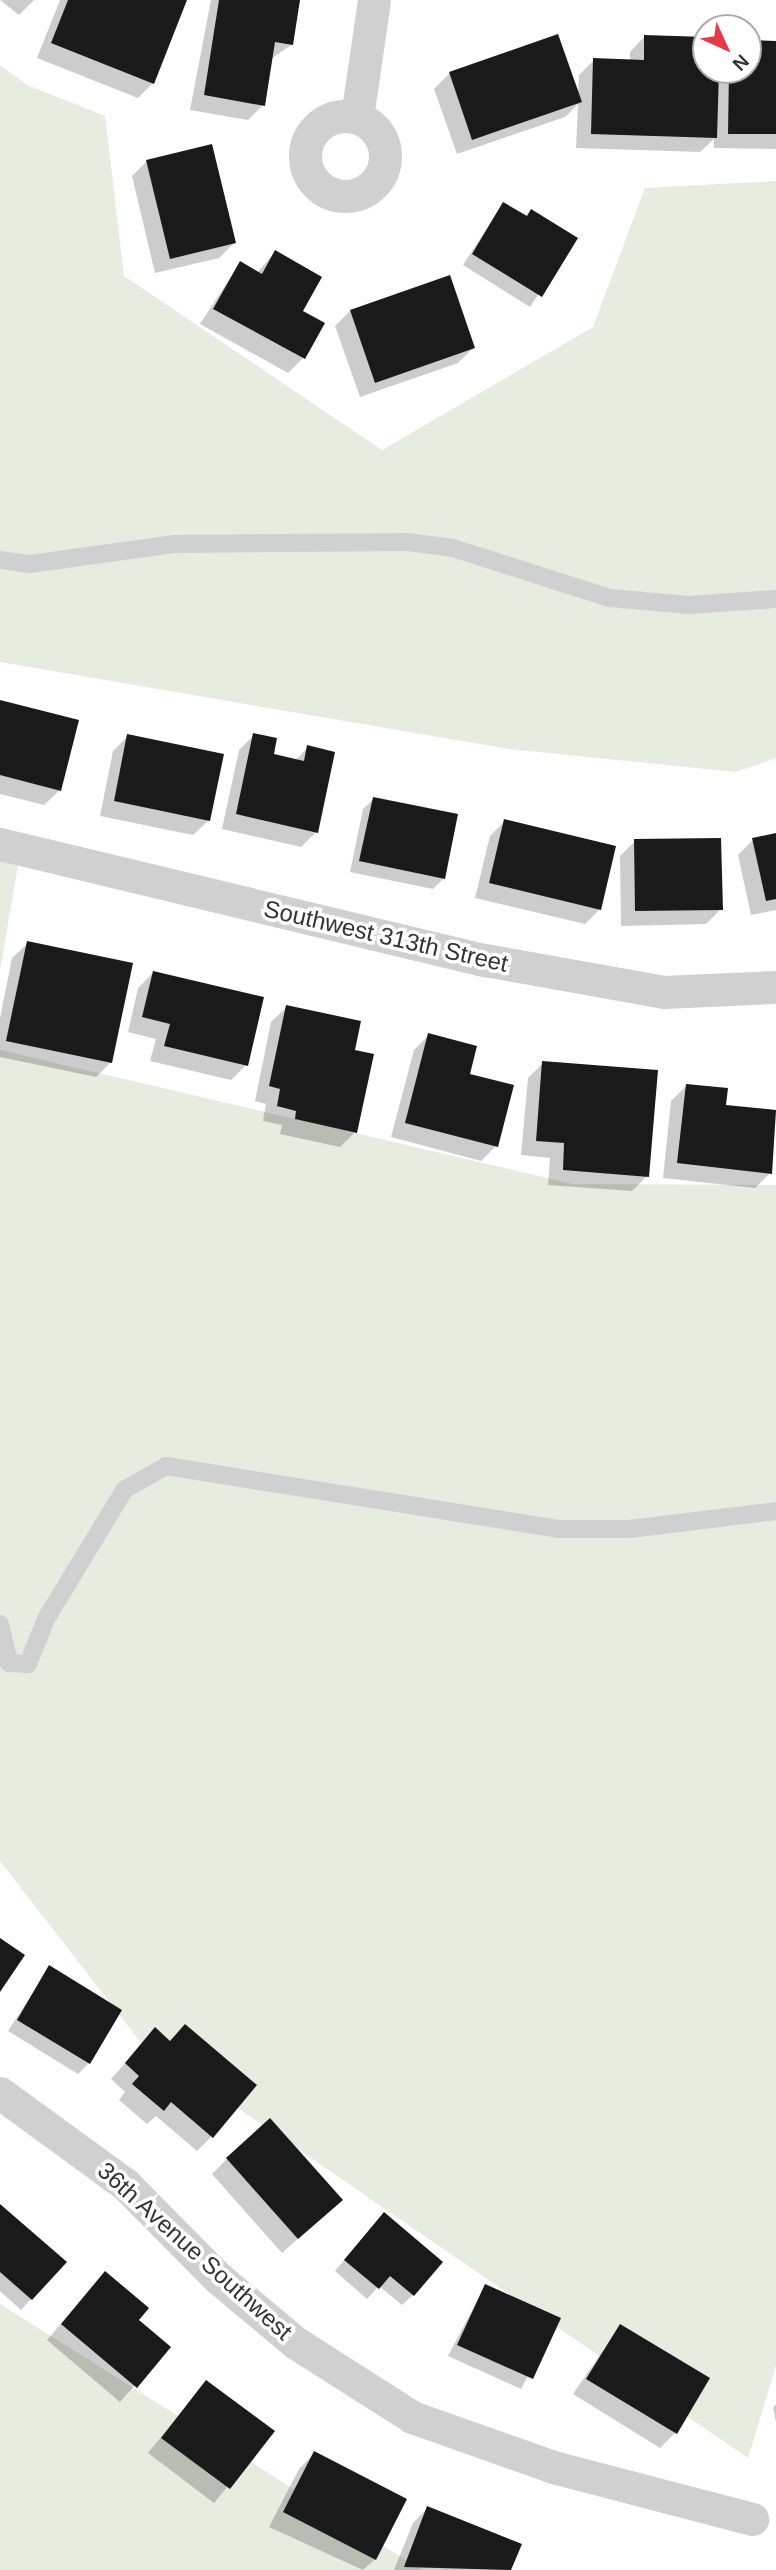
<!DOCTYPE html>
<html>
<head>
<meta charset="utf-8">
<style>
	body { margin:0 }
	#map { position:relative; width:776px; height:2570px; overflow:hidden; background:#fff; font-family:Helvetica,sans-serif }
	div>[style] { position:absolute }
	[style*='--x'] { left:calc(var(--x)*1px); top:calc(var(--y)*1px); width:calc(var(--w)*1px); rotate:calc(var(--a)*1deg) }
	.green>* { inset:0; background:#e6ecdf }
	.shadow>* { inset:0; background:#0003 }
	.building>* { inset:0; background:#1a1a1a }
	.service>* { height:18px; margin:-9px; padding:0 9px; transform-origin:9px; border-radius:9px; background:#d0d0d0 }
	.minor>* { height:33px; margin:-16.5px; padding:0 16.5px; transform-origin:16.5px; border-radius:16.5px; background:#d0d0d0 }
	.minor>.ring { margin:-16.5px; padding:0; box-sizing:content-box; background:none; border:33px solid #d0d0d0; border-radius:50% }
	span { translate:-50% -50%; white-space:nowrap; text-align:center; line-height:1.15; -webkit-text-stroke:7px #fff; paint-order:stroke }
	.street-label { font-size:24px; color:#333 }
	.north { position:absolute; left:692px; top:14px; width:70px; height:70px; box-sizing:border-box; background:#fff; border:2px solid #adadad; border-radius:50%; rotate:135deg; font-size:19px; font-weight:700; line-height:28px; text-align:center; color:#333 }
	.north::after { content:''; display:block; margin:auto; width:24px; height:32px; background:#e63946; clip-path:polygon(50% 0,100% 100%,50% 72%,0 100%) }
</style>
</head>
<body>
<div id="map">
	<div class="green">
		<i style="clip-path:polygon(0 65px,27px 85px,105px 116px,124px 276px,382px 450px,593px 327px,645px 188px,776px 181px,776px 758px,736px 772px,509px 749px,0 662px)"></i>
		<i style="clip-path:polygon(0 844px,21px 848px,0 970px)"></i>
		<i style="clip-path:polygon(0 1050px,573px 1184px,776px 1185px,776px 2366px,748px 2458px,139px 2040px,0 1861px)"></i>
		<i style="clip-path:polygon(0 2304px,422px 2570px,0 2570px)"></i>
	</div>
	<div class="shadow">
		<i style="clip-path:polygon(0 0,34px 0,19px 15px)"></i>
		<i style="clip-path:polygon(60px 0,185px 0,153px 83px,138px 98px,37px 58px)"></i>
		<i style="clip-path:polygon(211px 0,289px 0,291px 45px,271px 59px,263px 105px,248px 120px,190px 110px)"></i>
		<i style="clip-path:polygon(645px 36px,706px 39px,706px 70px,748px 70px,748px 42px,776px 43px,776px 149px,714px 148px,714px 139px,700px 152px,576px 148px,578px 104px,565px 117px,457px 154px,434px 89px,450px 73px,578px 96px,579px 75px,594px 60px,630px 61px,630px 52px)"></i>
		<i style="clip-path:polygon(147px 161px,234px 243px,219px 258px,155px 273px,132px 176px)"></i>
		<i style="clip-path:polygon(503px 204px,525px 217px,532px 211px,576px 238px,530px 307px,463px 265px)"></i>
		<i style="clip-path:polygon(275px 252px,303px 358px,288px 373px,200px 324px,240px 263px,257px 273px)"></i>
		<i style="clip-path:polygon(350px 311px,473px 348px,458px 363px,360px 397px,335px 326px)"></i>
		<i style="clip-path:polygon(0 702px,60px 790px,44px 805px,0 794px)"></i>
		<i style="clip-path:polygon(254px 735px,272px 755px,295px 761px,308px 747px,316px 832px,301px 847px,222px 829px,239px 750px)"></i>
		<i style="clip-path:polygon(128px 736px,209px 820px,193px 835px,100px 816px,113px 751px)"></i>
		<i style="clip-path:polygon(374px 799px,443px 879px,433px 889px,350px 872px,363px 809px)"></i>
		<i style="clip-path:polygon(505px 821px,600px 909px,585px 924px,475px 898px,490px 836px)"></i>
		<i style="clip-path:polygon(776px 835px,776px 910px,751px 915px,738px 855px,753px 840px)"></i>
		<i style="clip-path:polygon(635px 841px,721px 909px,706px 924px,621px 926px,620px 856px)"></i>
		<i style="clip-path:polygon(28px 943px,111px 1062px,96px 1077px,0 1057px,0 1018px,12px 958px)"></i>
		<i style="clip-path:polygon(153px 973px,246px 1065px,231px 1080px,150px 1061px,156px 1039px,128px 1032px,138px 988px)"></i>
		<i style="clip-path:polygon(287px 1007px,352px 1051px,355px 1132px,340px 1147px,280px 1134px,282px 1125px,263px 1121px,266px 1104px,255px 1101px,271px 1022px)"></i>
		<i style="clip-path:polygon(429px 1035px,468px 1075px,496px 1146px,481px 1161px,391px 1137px,414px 1050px)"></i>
		<i style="clip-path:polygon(543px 1063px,647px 1176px,632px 1191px,548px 1185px,550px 1158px,521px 1155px,528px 1078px)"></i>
		<i style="clip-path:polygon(686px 1086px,724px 1106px,776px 1111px,770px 1173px,755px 1188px,663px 1178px,671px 1101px)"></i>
		<i style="clip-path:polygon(49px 1968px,89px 2063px,78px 2074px,8px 2031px)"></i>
		<i style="clip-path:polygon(155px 2030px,212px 2136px,197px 2151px,156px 2116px,147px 2124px,119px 2100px,125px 2092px,111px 2079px)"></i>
		<i style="clip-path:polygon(227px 2159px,325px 2214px,282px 2253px,212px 2174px)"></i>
		<i style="clip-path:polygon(0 2206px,31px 2299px,21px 2310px,0 2291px)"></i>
		<i style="clip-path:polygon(374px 2225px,413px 2295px,402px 2305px,379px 2286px,367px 2299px,335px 2271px)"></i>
		<i style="clip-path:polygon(485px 2286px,558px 2319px,521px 2389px,448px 2356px)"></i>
		<i style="clip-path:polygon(91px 2289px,169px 2347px,120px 2402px,47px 2340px)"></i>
		<i style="clip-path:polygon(620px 2326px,675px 2433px,660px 2448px,573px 2394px)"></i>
		<i style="clip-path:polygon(206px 2382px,272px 2432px,214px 2503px,148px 2453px)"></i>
		<i style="clip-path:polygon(776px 2404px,776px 2422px,773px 2408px)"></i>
		<i style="clip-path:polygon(314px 2454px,375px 2559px,363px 2570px,269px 2527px,299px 2469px)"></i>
		<i style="clip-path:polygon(428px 2508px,519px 2545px,509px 2570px,394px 2570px,413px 2523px)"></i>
	</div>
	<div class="building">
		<i style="clip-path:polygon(68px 0,187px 0,154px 84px,51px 43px)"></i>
		<i style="clip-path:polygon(219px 0,300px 0,293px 45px,275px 42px,265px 106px,204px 95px)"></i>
		<i style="clip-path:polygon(558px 34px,582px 102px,472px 140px,449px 72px)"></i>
		<i style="clip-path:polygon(644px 35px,706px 37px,706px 70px,719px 70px,717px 138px,591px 134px,593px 58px,644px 60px)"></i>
		<i style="clip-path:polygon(748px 40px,776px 41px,776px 134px,728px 134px,729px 70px,748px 70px)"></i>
		<i style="clip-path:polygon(212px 144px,236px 243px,170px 259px,146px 160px)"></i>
		<i style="clip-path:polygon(503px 202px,527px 216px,531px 209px,578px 238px,542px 297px,472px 254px)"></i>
		<i style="clip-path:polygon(275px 250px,322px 277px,303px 311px,325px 323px,305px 359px,213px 309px,240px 261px,262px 274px)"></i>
		<i style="clip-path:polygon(450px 275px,475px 348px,375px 383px,350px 310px)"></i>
		<i style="clip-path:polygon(0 700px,79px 720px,61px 791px,0 775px)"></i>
		<i style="clip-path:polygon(253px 733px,277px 738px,274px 754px,304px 761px,307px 745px,335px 752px,318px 833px,236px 814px)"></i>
		<i style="clip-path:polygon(127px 734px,224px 754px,210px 821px,114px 801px)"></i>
		<i style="clip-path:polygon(373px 797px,458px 814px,445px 879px,359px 861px)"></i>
		<i style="clip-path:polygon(504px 819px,616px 846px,601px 910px,489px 883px)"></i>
		<i style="clip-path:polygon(776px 833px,776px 899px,766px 901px,752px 838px)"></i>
		<i style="clip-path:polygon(721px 838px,723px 910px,635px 911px,634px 839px)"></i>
		<i style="clip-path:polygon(27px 941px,133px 963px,112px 1063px,6px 1041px)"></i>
		<i style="clip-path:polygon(153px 971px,264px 997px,248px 1066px,164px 1046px,170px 1024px,142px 1017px)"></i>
		<i style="clip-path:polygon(286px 1005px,361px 1021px,355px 1050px,374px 1054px,357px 1133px,295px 1119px,296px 1111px,277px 1106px,280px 1089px,269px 1086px)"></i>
		<i style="clip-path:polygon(428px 1033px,477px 1046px,470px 1074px,514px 1085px,498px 1147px,405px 1123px)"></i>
		<i style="clip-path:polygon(542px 1061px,658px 1070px,649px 1177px,563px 1170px,564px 1143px,536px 1141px)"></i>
		<i style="clip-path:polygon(686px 1084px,728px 1088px,726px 1105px,776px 1110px,772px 1174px,677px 1163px)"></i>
		<i style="clip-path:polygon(0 1938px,25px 1955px,0 1992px)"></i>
		<i style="clip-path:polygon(49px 1965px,122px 2010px,90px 2064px,17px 2020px)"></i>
		<i style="clip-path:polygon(185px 2024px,257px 2085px,213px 2138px,171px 2102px,164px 2111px,132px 2084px,139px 2076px,125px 2063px,155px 2027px,170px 2041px)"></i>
		<i style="clip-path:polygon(270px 2118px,343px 2200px,298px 2239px,226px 2158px)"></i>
		<i style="clip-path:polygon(0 2204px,67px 2262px,32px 2300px,0 2272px)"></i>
		<i style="clip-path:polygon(384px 2212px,443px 2262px,414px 2296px,390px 2276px,379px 2289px,344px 2260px)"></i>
		<i style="clip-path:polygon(105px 2271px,149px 2308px,139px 2320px,171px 2347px,137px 2388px,61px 2324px)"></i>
		<i style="clip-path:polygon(485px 2284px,561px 2318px,533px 2379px,457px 2345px)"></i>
		<i style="clip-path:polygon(620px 2324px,710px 2378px,677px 2434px,586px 2379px)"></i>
		<i style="clip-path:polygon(206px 2380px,275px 2431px,230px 2489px,161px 2438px)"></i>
		<i style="clip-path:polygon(314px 2451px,407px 2499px,376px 2560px,283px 2512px)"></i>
		<i style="clip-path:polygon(427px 2506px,522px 2544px,511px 2570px,404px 2567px)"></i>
	</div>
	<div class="service">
		<i style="--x:0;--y:560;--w:30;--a:8"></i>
		<i style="--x:30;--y:564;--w:146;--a:-7.9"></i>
		<i style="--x:175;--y:544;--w:233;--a:-0.5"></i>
		<i style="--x:408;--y:542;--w:45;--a:7.6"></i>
		<i style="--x:453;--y:548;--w:165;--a:17.7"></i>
		<i style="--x:610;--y:598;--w:79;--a:5.1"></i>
		<i style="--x:689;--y:605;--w:87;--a:-3.9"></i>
		<i style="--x:0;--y:1624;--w:40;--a:77"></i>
		<i style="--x:9;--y:1663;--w:19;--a:3"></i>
		<i style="--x:28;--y:1664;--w:48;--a:-68.2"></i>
		<i style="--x:46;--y:1619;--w:151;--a:-58.8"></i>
		<i style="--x:124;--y:1490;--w:48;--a:-29.7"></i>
		<i style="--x:166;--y:1466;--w:399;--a:9.1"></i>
		<i style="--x:560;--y:1529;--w:70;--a:0"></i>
		<i style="--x:630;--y:1529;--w:147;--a:-7"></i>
	</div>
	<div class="minor">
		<i class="ring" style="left:305px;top:116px;width:47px;height:47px"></i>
		<i style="--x:357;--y:117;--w:118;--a:-81.7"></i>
		<i style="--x:0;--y:844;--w:499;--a:13.5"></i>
		<i style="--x:485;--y:960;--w:182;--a:10.1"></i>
		<i style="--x:664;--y:992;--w:112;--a:-2.6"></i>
		<i style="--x:0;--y:2093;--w:156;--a:36.1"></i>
		<i style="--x:126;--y:2185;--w:129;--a:45.3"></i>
		<i style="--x:217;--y:2277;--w:103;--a:39.9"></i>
		<i style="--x:296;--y:2343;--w:138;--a:32.5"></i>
		<i style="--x:412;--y:2417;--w:150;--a:19.5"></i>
		<i style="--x:553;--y:2467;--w:206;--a:14.6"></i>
	</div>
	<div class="street-label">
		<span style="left:386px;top:936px;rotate:13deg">Southwest 313th Street</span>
		<span style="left:195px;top:2251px;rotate:42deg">36th Avenue Southwest</span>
	</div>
	<div class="north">N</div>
</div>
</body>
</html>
